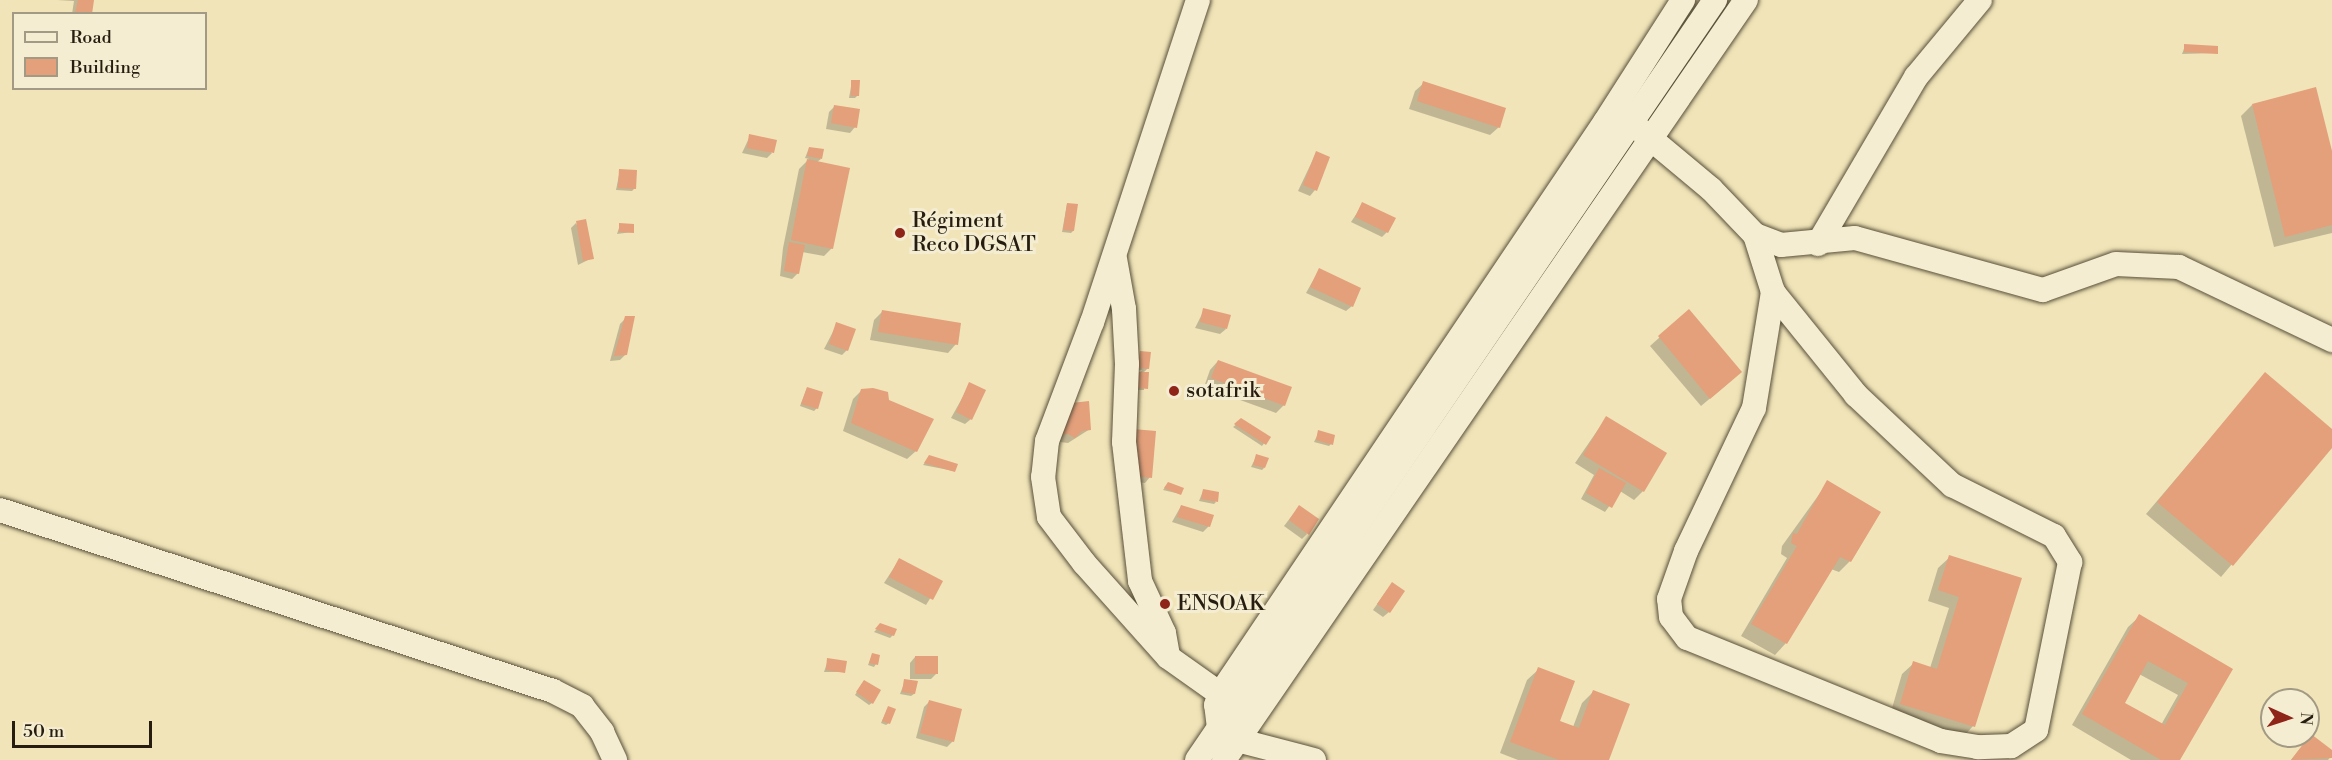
<!DOCTYPE html>
<html>
<head>
<meta charset="utf-8">
<style>
	body { margin:0 }
	#map { position:relative; width:2332px; height:760px; overflow:hidden; background:#f0e4b8; font-family:"Libre Bodoni",serif }
	div>[style] { position:absolute }
	[style*='--x'] { left:calc(var(--x)*1px); top:calc(var(--y)*1px); width:calc(var(--w)*1px); rotate:calc(var(--a)*1deg) }
	.shadow>* { inset:0; background:#0003 }
	.building>* { inset:0; background:#e49f7b }
	.roads { filter:drop-shadow(0 0 2px #584f3a) drop-shadow(0 0 2px #584f3a) }
	.minor>* { height:24px; margin:-12px; padding:0 12px; transform-origin:12px; border-radius:12px; background:#f5edd1 }
	.dots>* { width:16px; height:16px; translate:-50% -50%; box-sizing:border-box; border:3px solid #f5edd1; border-radius:50% }
	span { translate:-50% -50%; white-space:nowrap; text-align:center; line-height:1.15; -webkit-text-stroke:6px #f5edd1; paint-order:stroke }
	.poi-label { font-size:21px; color:#261d10 }
	.left { translate:0 -50%; text-align:left }
	.legend { position:absolute; left:12px; top:12px; width:195px; height:78px; box-sizing:border-box; background:#f5edd1; border:2px solid #a29a84; margin:0; padding:8px 10px; list-style:none; font-size:18px; color:#261d10 }
	.legend li { display:flex; align-items:center; gap:12px; height:30px }
	.legend b { width:30px; border:2px solid #a29a84 }
	.north { position:absolute; left:2260px; top:688px; width:60px; height:60px; box-sizing:border-box; background:#f5edd1; border:2px solid #a29a84; border-radius:50%; rotate:93deg; font-size:16px; font-weight:700; line-height:24px; text-align:center; color:#261d10 }
	.north::after { content:''; display:block; margin:auto; width:21px; height:27px; background:#8f2418; clip-path:polygon(50% 0,100% 100%,50% 72%,0 100%) }
	.scale { position:absolute; left:12px; top:721px; width:140px; height:27px; box-sizing:border-box; border:3px solid #261d10; border-top:0; padding-left:8px; font-size:18px; line-height:21px; white-space:nowrap; color:#261d10; -webkit-text-stroke:4px #f5edd1; paint-order:stroke }
</style>
</head>
<body>
<div id="map">
	<div class="shadow">
		<i style="clip-path:polygon(57px 0,93px 0,90px 14px,72px 14px,74px 1px)"></i>
		<i style="clip-path:polygon(2185px 46px,2216px 53px,2182px 54px)"></i>
		<i style="clip-path:polygon(852px 81px,858px 95px,855px 98px,849px 98px)"></i>
		<i style="clip-path:polygon(1424px 83px,1499px 127px,1490px 135px,1409px 109px,1415px 91px)"></i>
		<i style="clip-path:polygon(2252px 105px,2332px 157px,2332px 233px,2274px 247px,2241px 116px)"></i>
		<i style="clip-path:polygon(835px 106px,855px 127px,850px 133px,826px 129px,829px 112px)"></i>
		<i style="clip-path:polygon(750px 136px,772px 153px,767px 158px,742px 153px)"></i>
		<i style="clip-path:polygon(809px 148px,821px 159px,817px 162px,832px 248px,824px 256px,802px 252px,798px 273px,792px 279px,780px 276px,783px 248px,799px 169px,809px 159px,805px 158px)"></i>
		<i style="clip-path:polygon(1316px 153px,1315px 190px,1310px 196px,1298px 191px)"></i>
		<i style="clip-path:polygon(620px 170px,635px 188px,632px 191px,616px 190px)"></i>
		<i style="clip-path:polygon(1067px 204px,1073px 231px,1071px 233px,1062px 232px)"></i>
		<i style="clip-path:polygon(1363px 204px,1387px 232px,1382px 237px,1351px 222px)"></i>
		<i style="clip-path:polygon(576px 223px,592px 258px,578px 265px,571px 228px)"></i>
		<i style="clip-path:polygon(620px 225px,632px 232px,617px 234px)"></i>
		<i style="clip-path:polygon(1319px 270px,1352px 306px,1346px 311px,1306px 293px)"></i>
		<i style="clip-path:polygon(1204px 310px,1226px 329px,1220px 334px,1195px 328px)"></i>
		<i style="clip-path:polygon(1689px 311px,1732px 380px,1701px 406px,1650px 346px)"></i>
		<i style="clip-path:polygon(882px 312px,956px 344px,948px 353px,870px 340px,874px 320px)"></i>
		<i style="clip-path:polygon(626px 318px,625px 355px,620px 360px,610px 361px,620px 324px)"></i>
		<i style="clip-path:polygon(837px 324px,847px 350px,842px 355px,824px 349px)"></i>
		<i style="clip-path:polygon(1140px 352px,1148px 368px,1143px 373px,1144px 390px,1136px 390px,1137px 376px,1142px 370px,1136px 370px)"></i>
		<i style="clip-path:polygon(1218px 361px,1284px 405px,1276px 413px,1204px 387px,1210px 370px)"></i>
		<i style="clip-path:polygon(2265px 374px,2332px 431px,2332px 446px,2221px 577px,2146px 514px)"></i>
		<i style="clip-path:polygon(970px 384px,971px 419px,965px 424px,951px 418px)"></i>
		<i style="clip-path:polygon(807px 388px,817px 408px,814px 411px,800px 406px)"></i>
		<i style="clip-path:polygon(862px 390px,887px 401px,916px 451px,907px 459px,843px 431px,853px 399px)"></i>
		<i style="clip-path:polygon(1054px 406px,1090px 429px,1068px 443px,1052px 441px)"></i>
		<i style="clip-path:polygon(1606px 418px,1643px 491px,1634px 500px,1620px 491px,1605px 512px,1581px 499px,1594px 475px,1575px 463px)"></i>
		<i style="clip-path:polygon(1242px 420px,1269px 437px,1262px 446px,1233px 427px)"></i>
		<i style="clip-path:polygon(1155px 432px,1150px 477px,1145px 483px,1123px 480px)"></i>
		<i style="clip-path:polygon(1319px 432px,1331px 444px,1329px 446px,1314px 442px)"></i>
		<i style="clip-path:polygon(1257px 455px,1264px 468px,1262px 470px,1251px 467px)"></i>
		<i style="clip-path:polygon(927px 460px,954px 471px,923px 465px)"></i>
		<i style="clip-path:polygon(1828px 482px,1850px 561px,1839px 572px,1831px 569px,1786px 643px,1775px 655px,1741px 636px,1787px 558px,1781px 554px,1782px 546px)"></i>
		<i style="clip-path:polygon(1166px 486px,1180px 494px,1163px 490px)"></i>
		<i style="clip-path:polygon(1203px 491px,1216px 502px,1214px 504px,1199px 501px)"></i>
		<i style="clip-path:polygon(1181px 506px,1209px 526px,1203px 532px,1172px 522px)"></i>
		<i style="clip-path:polygon(1294px 513px,1307px 534px,1302px 539px,1284px 526px)"></i>
		<i style="clip-path:polygon(1950px 557px,2020px 579px,1973px 726px,1962px 738px,1890px 715px,1902px 674px,1914px 663px,1930px 668px,1949px 608px,1928px 601px,1938px 568px)"></i>
		<i style="clip-path:polygon(899px 560px,941px 581px,926px 605px,884px 583px)"></i>
		<i style="clip-path:polygon(1387px 590px,1389px 612px,1383px 617px,1373px 610px)"></i>
		<i style="clip-path:polygon(evenodd,2140px 616px,2231px 670px,2178px 760px,2131px 760px,2072px 725px,2128px 627px,2140px 616px,2139px 674px,2178px 695px,2161px 725px,2123px 703px,2139px 674px)"></i>
		<i style="clip-path:polygon(881px 625px,893px 635px,890px 638px,874px 632px)"></i>
		<i style="clip-path:polygon(872px 655px,876px 664px,874px 667px,868px 665px)"></i>
		<i style="clip-path:polygon(915px 657px,937px 673px,931px 679px,910px 679px,910px 663px)"></i>
		<i style="clip-path:polygon(828px 660px,843px 672px,824px 672px)"></i>
		<i style="clip-path:polygon(1539px 669px,1558px 721px,1573px 727px,1582px 703px,1594px 691px,1608px 760px,1518px 760px,1500px 753px,1527px 680px)"></i>
		<i style="clip-path:polygon(905px 681px,914px 694px,911px 696px,900px 694px)"></i>
		<i style="clip-path:polygon(862px 684px,872px 703px,869px 705px,855px 695px)"></i>
		<i style="clip-path:polygon(929px 702px,953px 741px,947px 747px,916px 738px,924px 707px)"></i>
		<i style="clip-path:polygon(888px 708px,889px 723px,886px 725px,881px 723px)"></i>
		<i style="clip-path:polygon(2306px 741px,2332px 752px,2332px 755px,2328px 760px,2291px 760px)"></i>
	</div>
	<div class="building">
		<i style="clip-path:polygon(78px 0,94px 0,92px 14px,75px 14px)"></i>
		<i style="clip-path:polygon(2184px 44px,2218px 46px,2218px 54px,2184px 52px)"></i>
		<i style="clip-path:polygon(851px 80px,860px 80px,859px 96px,851px 96px)"></i>
		<i style="clip-path:polygon(1423px 81px,1506px 108px,1500px 128px,1417px 101px)"></i>
		<i style="clip-path:polygon(2316px 87px,2332px 151px,2332px 225px,2285px 237px,2252px 104px)"></i>
		<i style="clip-path:polygon(834px 105px,860px 109px,857px 128px,831px 123px)"></i>
		<i style="clip-path:polygon(749px 134px,777px 140px,774px 153px,747px 148px)"></i>
		<i style="clip-path:polygon(809px 147px,824px 149px,822px 159px,807px 156px)"></i>
		<i style="clip-path:polygon(1316px 151px,1330px 157px,1317px 191px,1303px 185px)"></i>
		<i style="clip-path:polygon(807px 159px,850px 168px,833px 249px,791px 240px)"></i>
		<i style="clip-path:polygon(619px 169px,637px 170px,636px 189px,618px 188px)"></i>
		<i style="clip-path:polygon(1362px 202px,1396px 218px,1388px 233px,1355px 217px)"></i>
		<i style="clip-path:polygon(1067px 203px,1078px 204px,1074px 231px,1063px 230px)"></i>
		<i style="clip-path:polygon(586px 219px,594px 259px,583px 261px,576px 221px)"></i>
		<i style="clip-path:polygon(619px 223px,634px 224px,634px 233px,619px 232px)"></i>
		<i style="clip-path:polygon(789px 242px,805px 245px,799px 274px,784px 271px)"></i>
		<i style="clip-path:polygon(1319px 268px,1361px 288px,1353px 307px,1310px 287px)"></i>
		<i style="clip-path:polygon(1203px 308px,1231px 315px,1227px 329px,1200px 322px)"></i>
		<i style="clip-path:polygon(1689px 309px,1742px 372px,1710px 399px,1658px 336px)"></i>
		<i style="clip-path:polygon(882px 310px,961px 323px,958px 345px,878px 332px)"></i>
		<i style="clip-path:polygon(625px 316px,635px 316px,627px 355px,614px 356px)"></i>
		<i style="clip-path:polygon(836px 322px,856px 329px,848px 351px,829px 344px)"></i>
		<i style="clip-path:polygon(1140px 351px,1151px 352px,1149px 369px,1138px 368px)"></i>
		<i style="clip-path:polygon(1218px 360px,1292px 387px,1285px 406px,1211px 378px)"></i>
		<i style="clip-path:polygon(1139px 372px,1149px 372px,1148px 389px,1138px 388px)"></i>
		<i style="clip-path:polygon(2265px 372px,2332px 429px,2332px 448px,2233px 566px,2157px 502px)"></i>
		<i style="clip-path:polygon(969px 382px,986px 390px,972px 420px,956px 412px)"></i>
		<i style="clip-path:polygon(807px 387px,823px 392px,818px 409px,801px 404px)"></i>
		<i style="clip-path:polygon(873px 388px,888px 392px,889px 400px,934px 419px,917px 452px,851px 423px,861px 389px)"></i>
		<i style="clip-path:polygon(1089px 401px,1091px 430px,1082px 431px,1075px 438px,1068px 434px,1057px 436px,1054px 405px)"></i>
		<i style="clip-path:polygon(1606px 416px,1667px 453px,1644px 492px,1583px 455px)"></i>
		<i style="clip-path:polygon(1241px 418px,1271px 437px,1266px 445px,1234px 424px)"></i>
		<i style="clip-path:polygon(1133px 429px,1156px 431px,1152px 478px,1128px 475px)"></i>
		<i style="clip-path:polygon(1318px 430px,1335px 435px,1333px 445px,1316px 440px)"></i>
		<i style="clip-path:polygon(1256px 454px,1269px 458px,1265px 468px,1253px 465px)"></i>
		<i style="clip-path:polygon(929px 455px,958px 464px,955px 472px,924px 463px)"></i>
		<i style="clip-path:polygon(1599px 468px,1626px 483px,1612px 508px,1586px 493px)"></i>
		<i style="clip-path:polygon(1827px 480px,1881px 512px,1851px 562px,1840px 557px,1787px 644px,1751px 624px,1797px 546px,1791px 543px,1793px 533px,1797px 534px)"></i>
		<i style="clip-path:polygon(1168px 482px,1184px 488px,1181px 495px,1164px 488px)"></i>
		<i style="clip-path:polygon(1203px 489px,1219px 492px,1218px 502px,1201px 499px)"></i>
		<i style="clip-path:polygon(1181px 505px,1214px 515px,1210px 527px,1177px 517px)"></i>
		<i style="clip-path:polygon(1299px 505px,1319px 519px,1309px 535px,1289px 520px)"></i>
		<i style="clip-path:polygon(1949px 555px,2022px 578px,1975px 727px,1900px 704px,1913px 661px,1937px 669px,1959px 597px,1938px 590px)"></i>
		<i style="clip-path:polygon(899px 558px,943px 581px,933px 600px,889px 577px)"></i>
		<i style="clip-path:polygon(1392px 582px,1405px 591px,1390px 613px,1377px 604px)"></i>
		<i style="clip-path:polygon(evenodd,2139px 614px,2233px 669px,2180px 760px,2161px 760px,2082px 714px,2139px 614px,2148px 661px,2188px 683px,2165px 725px,2125px 703px,2148px 661px)"></i>
		<i style="clip-path:polygon(880px 623px,897px 629px,894px 636px,875px 629px)"></i>
		<i style="clip-path:polygon(872px 653px,880px 655px,878px 665px,869px 663px)"></i>
		<i style="clip-path:polygon(915px 656px,938px 656px,938px 674px,915px 674px)"></i>
		<i style="clip-path:polygon(827px 658px,847px 661px,845px 673px,826px 670px)"></i>
		<i style="clip-path:polygon(1538px 667px,1575px 681px,1560px 721px,1579px 728px,1593px 690px,1630px 704px,1609px 760px,1559px 760px,1510px 742px)"></i>
		<i style="clip-path:polygon(904px 679px,918px 681px,915px 694px,902px 692px)"></i>
		<i style="clip-path:polygon(864px 680px,881px 690px,873px 704px,856px 692px)"></i>
		<i style="clip-path:polygon(929px 700px,962px 709px,954px 742px,920px 733px)"></i>
		<i style="clip-path:polygon(888px 706px,896px 709px,890px 724px,882px 721px)"></i>
		<i style="clip-path:polygon(2311px 734px,2332px 750px,2332px 758px,2291px 760px)"></i>
	</div>
	<div class="roads">
		<div class="minor">
			<i style="--x:1198;--y:0;--w:339;--a:108.2"></i>
			<i style="--x:1092;--y:322;--w:127;--a:110.7"></i>
			<i style="--x:1047;--y:441;--w:36;--a:96"></i>
			<i style="--x:1043;--y:477;--w:40;--a:81.5"></i>
			<i style="--x:1049;--y:517;--w:58;--a:52.7"></i>
			<i style="--x:1084;--y:563;--w:126;--a:48.2"></i>
			<i style="--x:1168;--y:657;--w:64;--a:35.4"></i>
			<i style="--x:1639;--y:129;--w:94;--a:39.8"></i>
			<i style="--x:1711;--y:189;--w:64;--a:46.3"></i>
			<i style="--x:1755;--y:235;--w:28;--a:21"></i>
			<i style="--x:1781;--y:245;--w:74;--a:-5.4"></i>
			<i style="--x:1855;--y:238;--w:195;--a:15.5"></i>
			<i style="--x:2043;--y:290;--w:77;--a:-19.6"></i>
			<i style="--x:2116;--y:264;--w:63;--a:2.7"></i>
			<i style="--x:2179;--y:267;--w:170;--a:25.5"></i>
			<i style="--x:1755;--y:235;--w:60;--a:72.5"></i>
			<i style="--x:1773;--y:292;--w:132;--a:51.1"></i>
			<i style="--x:1856;--y:395;--w:132;--a:43.2"></i>
			<i style="--x:1952;--y:485;--w:114;--a:26.6"></i>
			<i style="--x:2054;--y:536;--w:31;--a:58"></i>
			<i style="--x:2070;--y:562;--w:171;--a:101.4"></i>
			<i style="--x:2036;--y:730;--w:30;--a:147"></i>
			<i style="--x:2011;--y:746;--w:33;--a:178"></i>
			<i style="--x:1978;--y:747;--w:37;--a:-171"></i>
			<i style="--x:1941;--y:741;--w:274;--a:-157.9"></i>
			<i style="--x:1687;--y:638;--w:26;--a:-127"></i>
			<i style="--x:1671;--y:617;--w:18;--a:-96"></i>
			<i style="--x:1669;--y:599;--w:51;--a:-70.5"></i>
			<i style="--x:1686;--y:551;--w:158;--a:-64.6"></i>
			<i style="--x:1754;--y:408;--w:118;--a:-80.7"></i>
			<i style="--x:1818;--y:244;--w:194;--a:-59.6"></i>
			<i style="--x:1916;--y:77;--w:100;--a:-50.3"></i>
			<i style="--x:1115;--y:259;--w:51;--a:79.8"></i>
			<i style="--x:1124;--y:309;--w:55;--a:86.9"></i>
			<i style="--x:1127;--y:364;--w:78;--a:92.2"></i>
			<i style="--x:1124;--y:442;--w:140;--a:83.4"></i>
			<i style="--x:1140;--y:581;--w:57;--a:65.2"></i>
			<i style="--x:1164;--y:633;--w:22;--a:80"></i>
			<i style="--x:0;--y:510;--w:582;--a:18.12"></i>
			<i style="--x:553;--y:691;--w:33;--a:27"></i>
			<i style="--x:582;--y:706;--w:33;--a:52"></i>
			<i style="--x:602;--y:732;--w:31;--a:65"></i>
			<i style="--x:1197;--y:760;--w:920;--a:-55.72"></i>
			<i style="--x:1224;--y:760;--w:922;--a:-55.52"></i>
			<i style="--x:1314;--y:760;--w:80;--a:-165.4"></i>
			<i style="--x:1237;--y:740;--w:22;--a:-146"></i>
			<i style="--x:1219;--y:728;--w:23;--a:-97"></i>
			<i style="--x:1216;--y:705;--w:12;--a:-70"></i>
			<i style="--x:1220;--y:694;--w:689;--a:-56.06"></i>
			<i style="--x:1605;--y:122;--w:145;--a:-57.4"></i>
		</div>
	</div>
	<div class="dots">
		<i style="left:900px;top:233px;background:#8f2418"></i>
		<i style="left:1174px;top:391px;background:#8f2418"></i>
		<i style="left:1165px;top:604px;background:#8f2418"></i>
	</div>
	<div class="poi-label">
		<span class="left" style="left:912px;top:233px">Régiment<br>Reco DGSAT</span>
		<span class="left" style="left:1186px;top:391px">sotafrik</span>
		<span class="left" style="left:1177px;top:604px">ENSOAK</span>
	</div>
	<ul class="legend">
	<li><b style="height:8px;background:#f5edd1"></b>Road</li>
	<li><b style="height:16px;background:#e49f7b"></b>Building</li>
	</ul>
	<div class="north">N</div>
	<div class="scale">50 m</div>
</div>
</body>
</html>
